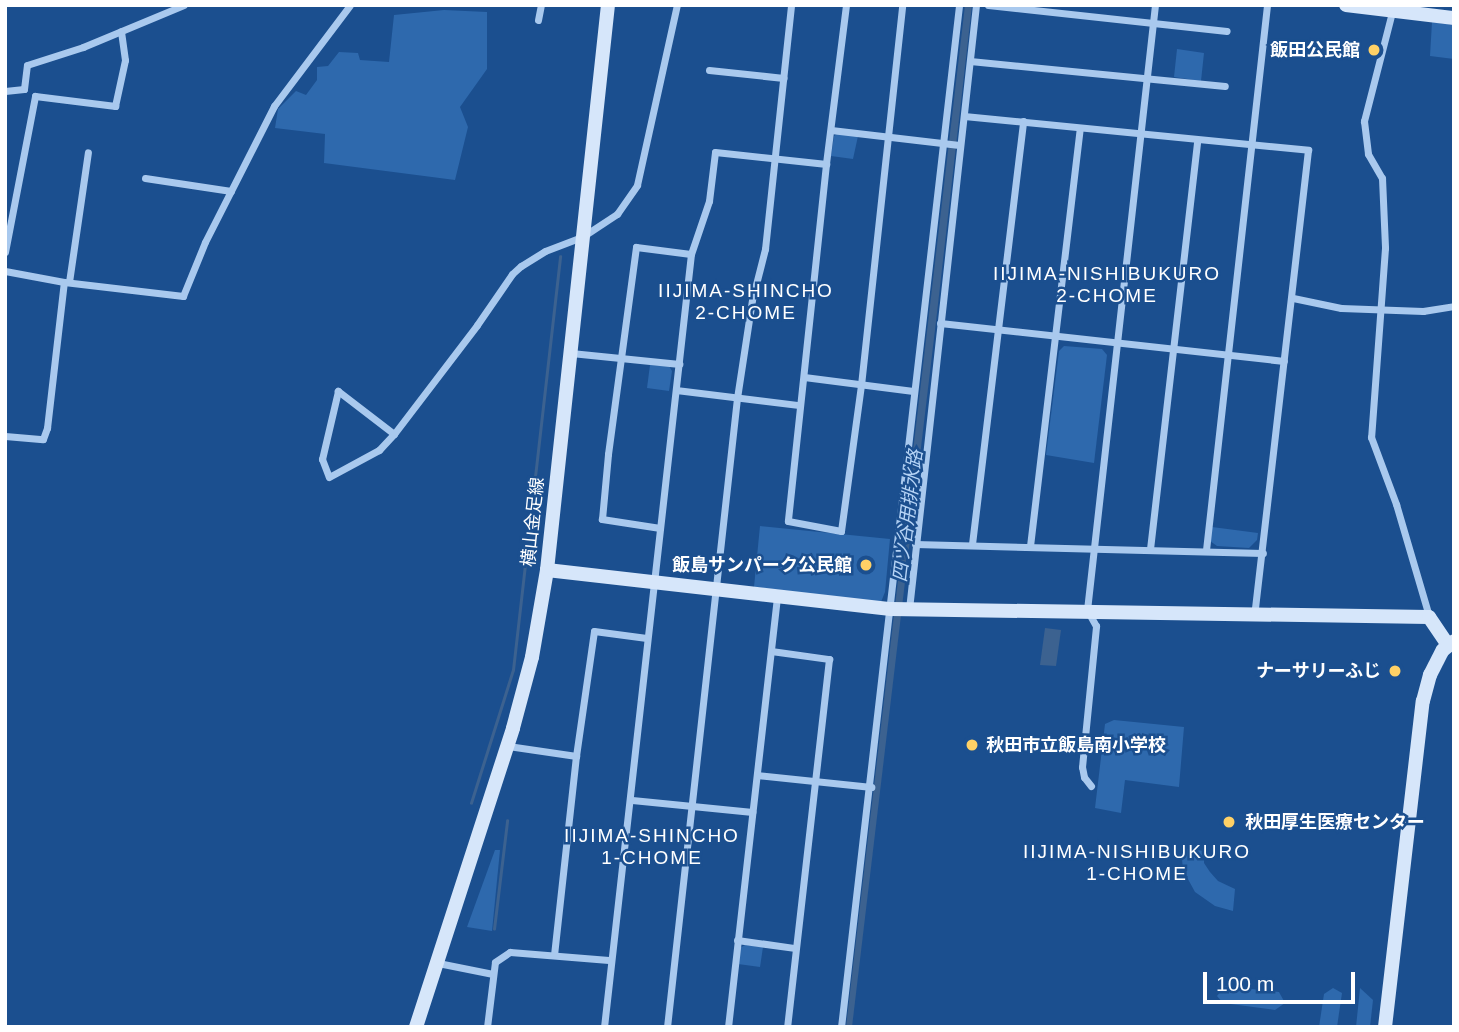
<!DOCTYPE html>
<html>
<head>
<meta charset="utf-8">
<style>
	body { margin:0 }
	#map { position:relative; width:1459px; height:1032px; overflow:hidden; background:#1b4f8f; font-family:Arial,"Noto Sans JP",sans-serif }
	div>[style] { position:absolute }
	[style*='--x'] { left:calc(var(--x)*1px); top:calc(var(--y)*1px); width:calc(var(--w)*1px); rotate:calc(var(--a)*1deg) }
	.green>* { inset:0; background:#2e69ad }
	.water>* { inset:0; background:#3c6290 }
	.stream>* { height:2.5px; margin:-1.25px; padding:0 1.25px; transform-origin:1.25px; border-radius:1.25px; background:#3c6290 }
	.street>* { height:7px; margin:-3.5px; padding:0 3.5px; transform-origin:3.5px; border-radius:3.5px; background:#a9c9ee }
	.secondary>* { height:14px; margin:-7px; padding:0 7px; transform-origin:7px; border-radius:7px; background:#d6e6fa }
	.dots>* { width:19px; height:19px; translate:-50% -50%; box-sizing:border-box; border:4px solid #1b4f8f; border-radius:50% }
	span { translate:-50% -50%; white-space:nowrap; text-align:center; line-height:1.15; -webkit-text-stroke:5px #1b4f8f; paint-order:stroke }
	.poi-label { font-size:18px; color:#fff; font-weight:700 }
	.right { translate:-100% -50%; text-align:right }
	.left { translate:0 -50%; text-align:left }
	.street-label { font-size:18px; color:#fff }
	.neighbourhood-label { font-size:19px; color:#fff; letter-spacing:2px }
	.water-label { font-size:19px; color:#b5d3f5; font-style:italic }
	.frame { position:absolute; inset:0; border:7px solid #fff; pointer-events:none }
	.scale { position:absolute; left:1203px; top:972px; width:152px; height:32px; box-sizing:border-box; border:4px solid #fff; border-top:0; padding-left:9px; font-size:21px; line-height:24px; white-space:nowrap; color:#fff; -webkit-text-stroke:5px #1b4f8f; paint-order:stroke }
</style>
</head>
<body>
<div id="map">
	<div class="green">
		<i style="clip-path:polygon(444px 10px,487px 12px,487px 69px,460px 107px,468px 127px,455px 180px,324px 163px,325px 134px,275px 128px,278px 109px,296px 91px,306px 95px,317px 80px,317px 67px,328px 66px,339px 52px,358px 53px,360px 60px,389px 62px,394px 15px)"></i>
		<i style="clip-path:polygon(1432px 22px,1454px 25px,1454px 59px,1430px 56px)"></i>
		<i style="clip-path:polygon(1177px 49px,1204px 53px,1201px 81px,1174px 77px)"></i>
		<i style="clip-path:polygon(838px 133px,858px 136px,853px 159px,831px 156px,834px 136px)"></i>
		<i style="clip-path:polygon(1064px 346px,1102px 349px,1107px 355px,1094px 463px,1046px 455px,1059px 351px)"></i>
		<i style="clip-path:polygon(650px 365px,669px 366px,672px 371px,669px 391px,647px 388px)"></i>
		<i style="clip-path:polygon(760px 526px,890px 539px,885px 592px,881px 602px,754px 587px)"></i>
		<i style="clip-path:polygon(1212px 527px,1258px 533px,1257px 540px,1249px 548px,1217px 546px,1210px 541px)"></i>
		<i style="clip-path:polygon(1114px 720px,1184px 727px,1179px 787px,1125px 780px,1121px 813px,1095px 808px,1105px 724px)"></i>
		<i style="clip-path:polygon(1181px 848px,1204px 851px,1204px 863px,1210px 872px,1218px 881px,1235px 889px,1233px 911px,1215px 906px,1195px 892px,1183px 870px)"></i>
		<i style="clip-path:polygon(495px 850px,500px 850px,492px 931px,467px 927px)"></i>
		<i style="clip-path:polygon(745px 945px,763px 947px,760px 967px,738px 964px,740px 948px)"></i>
		<i style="clip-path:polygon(1225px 986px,1279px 992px,1285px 1003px,1275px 1010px,1223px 1003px,1217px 996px)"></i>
		<i style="clip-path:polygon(1333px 988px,1342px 993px,1337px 1027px,1319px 1027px,1324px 994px)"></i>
		<i style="clip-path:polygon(1360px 988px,1373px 1000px,1370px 1027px,1356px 1027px)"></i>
	</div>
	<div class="water">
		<i style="clip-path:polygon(965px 5px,972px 5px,937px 313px,852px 1027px,846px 1027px)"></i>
		<i style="clip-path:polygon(1045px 628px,1061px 630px,1056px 666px,1040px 665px)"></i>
	</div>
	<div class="stream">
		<i style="--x:471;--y:803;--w:139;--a:-72.5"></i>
		<i style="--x:513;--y:670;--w:416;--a:-83.5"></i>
		<i style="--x:494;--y:929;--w:109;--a:-83.1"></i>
	</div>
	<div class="street">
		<i style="--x:846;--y:5;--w:160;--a:97.2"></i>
		<i style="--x:826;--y:164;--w:359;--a:96.1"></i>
		<i style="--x:788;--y:521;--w:54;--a:10.7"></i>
		<i style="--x:841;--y:531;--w:147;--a:-82.2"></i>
		<i style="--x:861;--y:385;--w:382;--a:-83.8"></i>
		<i style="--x:988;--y:5;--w:240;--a:6.2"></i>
		<i style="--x:1392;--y:12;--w:113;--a:104.4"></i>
		<i style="--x:1364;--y:121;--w:33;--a:83"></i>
		<i style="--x:1368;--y:154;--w:28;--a:60"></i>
		<i style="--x:1382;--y:178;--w:70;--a:87.5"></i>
		<i style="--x:1385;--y:248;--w:190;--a:94.2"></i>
		<i style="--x:1371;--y:437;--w:72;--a:69.5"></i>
		<i style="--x:1396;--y:504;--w:117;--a:73.6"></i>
		<i style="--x:538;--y:20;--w:15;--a:-79"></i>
		<i style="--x:970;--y:61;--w:256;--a:5.6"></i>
		<i style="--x:709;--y:70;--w:75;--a:6.1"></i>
		<i style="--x:5;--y:91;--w:19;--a:-6"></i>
		<i style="--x:24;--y:89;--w:24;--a:-83"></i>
		<i style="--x:27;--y:65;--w:59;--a:-17.8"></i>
		<i style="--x:83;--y:47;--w:109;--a:-22.6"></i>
		<i style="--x:964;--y:116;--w:346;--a:5.6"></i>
		<i style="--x:1308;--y:150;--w:468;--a:96.6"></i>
		<i style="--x:831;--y:130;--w:129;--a:6.7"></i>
		<i style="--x:145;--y:178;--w:87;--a:8.6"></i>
		<i style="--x:5;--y:252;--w:159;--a:-79.1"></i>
		<i style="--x:35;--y:96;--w:81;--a:7.1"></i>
		<i style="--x:115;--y:106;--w:47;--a:-77.7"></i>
		<i style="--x:125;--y:60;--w:29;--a:-98"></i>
		<i style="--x:5;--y:271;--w:60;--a:10.6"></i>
		<i style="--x:64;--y:282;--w:120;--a:6.7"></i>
		<i style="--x:183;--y:296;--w:58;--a:-67.8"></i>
		<i style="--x:205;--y:242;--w:153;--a:-63.1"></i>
		<i style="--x:274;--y:106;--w:126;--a:-53"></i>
		<i style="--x:69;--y:282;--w:131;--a:-81.7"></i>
		<i style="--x:1293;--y:298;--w:49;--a:11.8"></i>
		<i style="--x:1341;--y:308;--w:82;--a:2.1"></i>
		<i style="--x:1423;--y:311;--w:31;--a:-9"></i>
		<i style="--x:940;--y:323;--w:346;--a:6.3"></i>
		<i style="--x:571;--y:353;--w:109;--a:5.8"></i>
		<i style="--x:804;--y:377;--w:110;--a:7.3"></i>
		<i style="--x:676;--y:390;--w:124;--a:7"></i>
		<i style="--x:394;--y:434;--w:71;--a:-142.5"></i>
		<i style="--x:338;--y:391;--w:70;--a:103.2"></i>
		<i style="--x:322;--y:459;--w:19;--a:69"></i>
		<i style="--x:329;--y:477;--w:57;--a:-28.4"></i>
		<i style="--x:379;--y:450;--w:22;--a:-47"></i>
		<i style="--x:394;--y:434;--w:137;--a:-52.7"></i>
		<i style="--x:477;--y:325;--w:62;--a:-55.5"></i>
		<i style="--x:512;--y:274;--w:12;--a:-42"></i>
		<i style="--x:521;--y:266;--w:28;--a:-32"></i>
		<i style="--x:545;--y:251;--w:40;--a:-21"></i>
		<i style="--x:582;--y:237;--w:42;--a:-33.3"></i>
		<i style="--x:617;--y:214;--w:35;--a:-55"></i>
		<i style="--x:637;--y:185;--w:184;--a:-77.5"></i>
		<i style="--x:5;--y:436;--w:38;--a:5"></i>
		<i style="--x:43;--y:439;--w:12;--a:-70"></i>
		<i style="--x:47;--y:428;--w:147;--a:-83.4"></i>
		<i style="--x:660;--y:528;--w:59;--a:-171.2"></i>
		<i style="--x:602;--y:519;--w:65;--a:-84.7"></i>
		<i style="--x:608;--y:454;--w:209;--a:-82.3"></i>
		<i style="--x:636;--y:247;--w:55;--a:7.3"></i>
		<i style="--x:915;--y:544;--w:348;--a:1.5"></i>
		<i style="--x:972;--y:544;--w:426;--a:-83.1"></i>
		<i style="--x:1030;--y:546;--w:420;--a:-83.2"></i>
		<i style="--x:1150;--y:549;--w:412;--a:-83.4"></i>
		<i style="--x:1206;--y:550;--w:548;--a:-83.61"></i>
		<i style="--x:909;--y:609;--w:608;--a:-83.67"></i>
		<i style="--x:771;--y:651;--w:59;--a:7.9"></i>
		<i style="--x:829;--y:659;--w:370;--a:96.5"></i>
		<i style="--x:508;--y:746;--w:69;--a:8.4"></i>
		<i style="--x:757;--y:775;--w:115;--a:6"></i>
		<i style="--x:1091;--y:786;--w:11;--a:-128"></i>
		<i style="--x:1084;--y:777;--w:10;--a:-101"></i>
		<i style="--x:1082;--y:767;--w:142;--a:-84.3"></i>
		<i style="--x:1096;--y:626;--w:18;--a:-119"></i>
		<i style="--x:1087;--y:610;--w:609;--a:-83.59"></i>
		<i style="--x:632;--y:800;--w:121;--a:5.7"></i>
		<i style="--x:737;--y:940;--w:59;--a:7.9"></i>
		<i style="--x:554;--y:955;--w:200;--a:-83.7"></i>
		<i style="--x:576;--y:756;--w:126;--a:-81.8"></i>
		<i style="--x:594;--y:631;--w:53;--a:7.5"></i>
		<i style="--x:438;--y:963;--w:56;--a:11.3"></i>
		<i style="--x:487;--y:1027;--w:65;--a:-83"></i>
		<i style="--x:495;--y:962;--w:18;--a:-34"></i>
		<i style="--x:510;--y:952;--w:99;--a:4.6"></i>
		<i style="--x:604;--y:1027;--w:778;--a:-83.58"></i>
		<i style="--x:691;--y:254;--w:56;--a:-71.2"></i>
		<i style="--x:709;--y:201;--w:49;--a:-83"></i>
		<i style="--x:715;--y:152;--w:112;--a:6.2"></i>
		<i style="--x:667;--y:1027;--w:633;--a:-83.65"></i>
		<i style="--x:737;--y:398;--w:99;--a:-81.3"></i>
		<i style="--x:752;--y:300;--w:53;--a:-75.7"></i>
		<i style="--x:765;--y:249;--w:245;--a:-83.9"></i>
		<i style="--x:728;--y:1027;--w:433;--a:-83.5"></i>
		<i style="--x:841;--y:1027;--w:1029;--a:-83.41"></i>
	</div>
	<div class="secondary">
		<i style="--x:1346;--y:5;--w:109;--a:6.9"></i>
		<i style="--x:547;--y:570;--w:346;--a:6.5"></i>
		<i style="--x:891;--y:609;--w:538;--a:0.85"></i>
		<i style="--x:1429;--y:617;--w:34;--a:56"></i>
		<i style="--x:416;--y:1027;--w:314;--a:-72"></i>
		<i style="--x:513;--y:728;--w:73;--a:-75"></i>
		<i style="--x:532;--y:657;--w:88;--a:-80.2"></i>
		<i style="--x:547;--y:570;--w:568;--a:-83.84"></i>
		<i style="--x:1385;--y:1027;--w:328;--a:-83.4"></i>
		<i style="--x:1423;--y:701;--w:27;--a:-75"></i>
		<i style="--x:1430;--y:675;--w:28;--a:-63"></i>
		<i style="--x:1443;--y:650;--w:14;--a:-39"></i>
	</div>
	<div class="dots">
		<i style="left:1374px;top:50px;background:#ffd166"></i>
		<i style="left:866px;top:565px;background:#ffd166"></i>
		<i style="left:1395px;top:671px;background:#ffd166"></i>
		<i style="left:972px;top:745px;background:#ffd166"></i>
		<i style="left:1229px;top:822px;background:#ffd166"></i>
	</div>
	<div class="poi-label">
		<span class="right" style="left:1360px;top:50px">飯田公民館</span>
		<span class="right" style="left:852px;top:565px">飯島サンパーク公民館</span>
		<span class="right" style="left:1381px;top:671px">ナーサリーふじ</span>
		<span class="left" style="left:986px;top:745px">秋田市立飯島南小学校</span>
		<span class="left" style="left:1245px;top:822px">秋田厚生医療センター</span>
	</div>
	<div class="street-label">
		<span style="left:533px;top:522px;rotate:-84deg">横山金足線</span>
	</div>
	<div class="neighbourhood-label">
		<span style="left:1107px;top:285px">IIJIMA-NISHIBUKURO<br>2-CHOME</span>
		<span style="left:746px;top:302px">IIJIMA-SHINCHO<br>2-CHOME</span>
		<span style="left:652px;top:847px">IIJIMA-SHINCHO<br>1-CHOME</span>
		<span style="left:1137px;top:863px">IIJIMA-NISHIBUKURO<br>1-CHOME</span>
	</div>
	<div class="water-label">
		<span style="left:908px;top:516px;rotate:-83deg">四ツ谷用排水路</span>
	</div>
	<div class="frame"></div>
	<div class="scale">100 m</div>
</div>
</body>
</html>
